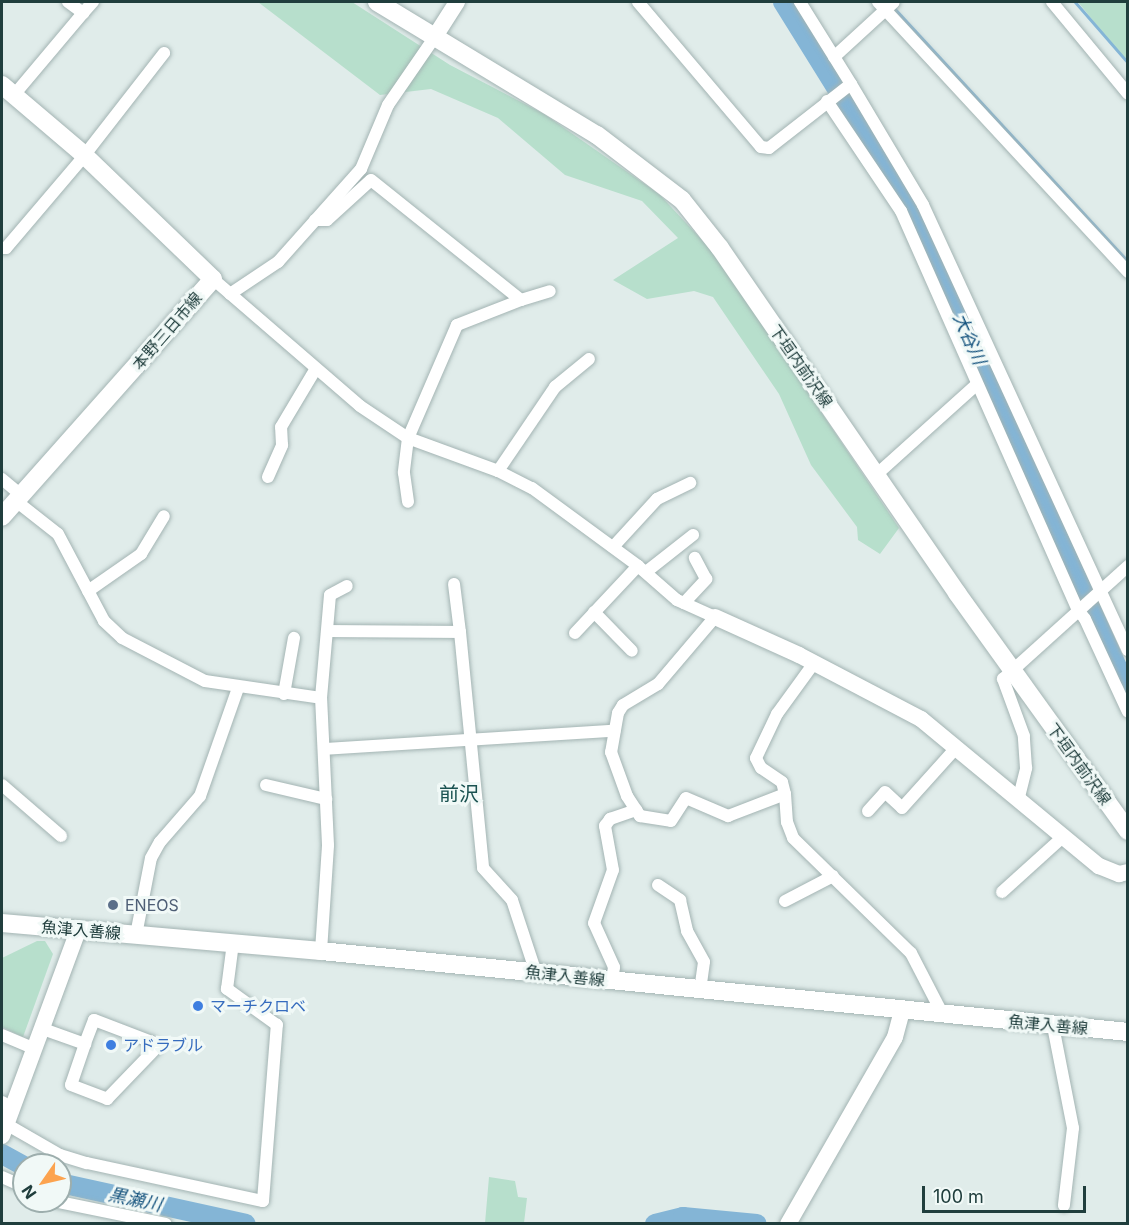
<!DOCTYPE html>
<html>
<head>
<meta charset="utf-8">
<style>
	body { margin:0 }
	#map { position:relative; width:1129px; height:1225px; overflow:hidden; background:#e0ecea; font-family:Inter,"Noto Sans JP",sans-serif }
	div>[style] { position:absolute }
	[style*='--x'] { left:calc(var(--x)*1px); top:calc(var(--y)*1px); width:calc(var(--w)*1px); rotate:calc(var(--a)*1deg) }
	.green>* { inset:0; background:#b7dfcc }
	.stream>* { height:3px; margin:-1.5px; padding:0 1.5px; transform-origin:1.5px; border-radius:1.5px; background:#84b5d6 }
	.river>* { height:20px; margin:-10px; padding:0 10px; transform-origin:10px; border-radius:10px; background:#84b5d6 }
	.roads { filter:drop-shadow(0 0 2px #a3b4b3) drop-shadow(0 0 2px #a3b4b3) }
	.minor>* { height:12px; margin:-6px; padding:0 6px; transform-origin:6px; border-radius:6px; background:#fff }
	.tertiary>* { height:16px; margin:-8px; padding:0 8px; transform-origin:8px; border-radius:8px; background:#fff }
	.secondary>* { height:18px; margin:-9px; padding:0 9px; transform-origin:9px; border-radius:9px; background:#fff }
	.dots>* { width:16px; height:16px; translate:-50% -50%; box-sizing:border-box; border:3px solid #f1f9f7; border-radius:50% }
	span { translate:-50% -50%; white-space:nowrap; text-align:center; line-height:1.15; -webkit-text-stroke:6px #f1f9f7; paint-order:stroke }
	.street-label { font-size:16px; color:#203e3d }
	.service-label { font-size:16px; color:#4e5e75 }
	.left { translate:0 -50%; text-align:left }
	.shop-label { font-size:16px; color:#366cbe }
	.water-label { font-size:18px; color:#15537e; font-style:italic }
	.quarter-label { font-size:20px; color:#1a5251 }
	.frame { position:absolute; inset:0; border:3px solid #203e3d; pointer-events:none }
	.north { position:absolute; left:12px; top:1153px; width:60px; height:60px; box-sizing:border-box; background:#f1f9f7; border:2px solid #9daead; border-radius:50%; rotate:236deg; font-size:16px; font-weight:700; line-height:24px; text-align:center; color:#203e3d }
	.north::after { content:''; display:block; margin:auto; width:21px; height:27px; background:#fca34f; clip-path:polygon(50% 0,100% 100%,50% 72%,0 100%) }
	.scale { position:absolute; left:922px; top:1186px; width:164px; height:27px; box-sizing:border-box; border:3px solid #203e3d; border-top:0; padding-left:8px; font-size:18px; line-height:21px; white-space:nowrap; color:#203e3d; -webkit-text-stroke:4px #f1f9f7; paint-order:stroke }
</style>
</head>
<body>
<div id="map">
	<div class="green">
		<i style="clip-path:polygon(258px 2px,352px 2px,450px 65px,544px 114px,659px 194px,714px 253px,899px 528px,880px 554px,858px 540px,857px 527px,811px 465px,779px 394px,713px 297px,694px 291px,647px 299px,613px 280px,678px 238px,642px 201px,565px 175px,498px 118px,431px 89px,380px 95px)"></i>
		<i style="clip-path:polygon(1078px 2px,1127px 2px,1127px 63px)"></i>
		<i style="clip-path:polygon(37px 941px,45px 941px,53px 954px,23px 1037px,2px 1027px,2px 958px)"></i>
		<i style="clip-path:polygon(489px 1177px,515px 1181px,518px 1197px,527px 1198px,524px 1223px,485px 1223px)"></i>
	</div>
	<div class="stream">
		<i style="--x:1075;--y:2;--w:81;--a:49"></i>
		<i style="--x:893;--y:7;--w:347;--a:47.3"></i>
	</div>
	<div class="river">
		<i style="--x:783;--y:2;--w:193;--a:58.1"></i>
		<i style="--x:885;--y:166;--w:78;--a:61.8"></i>
		<i style="--x:922;--y:235;--w:500;--a:65.69"></i>
		<i style="--x:2;--y:1154;--w:25;--a:29"></i>
		<i style="--x:60;--y:1183;--w:190;--a:12.4"></i>
		<i style="--x:655;--y:1224;--w:29;--a:-14"></i>
		<i style="--x:683;--y:1217;--w:74;--a:5.4"></i>
	</div>
	<div class="roads">
		<div class="minor">
			<i style="--x:68;--y:2;--w:19;--a:36"></i>
			<i style="--x:83;--y:13;--w:15;--a:-48"></i>
			<i style="--x:638;--y:2;--w:190;--a:49.7"></i>
			<i style="--x:761;--y:147;--w:8;--a:7"></i>
			<i style="--x:769;--y:148;--w:104;--a:-38"></i>
			<i style="--x:851;--y:84;--w:97;--a:-121.9"></i>
			<i style="--x:878;--y:2;--w:368;--a:47.2"></i>
			<i style="--x:1052;--y:2;--w:119;--a:50.4"></i>
			<i style="--x:834;--y:57;--w:81;--a:-42.5"></i>
			<i style="--x:851;--y:84;--w:141;--a:59.2"></i>
			<i style="--x:923;--y:205;--w:490;--a:65.3"></i>
			<i style="--x:14;--y:95;--w:107;--a:-49.9"></i>
			<i style="--x:827;--y:101;--w:133;--a:56.1"></i>
			<i style="--x:901;--y:211;--w:436;--a:66.1"></i>
			<i style="--x:1078;--y:610;--w:11;--a:52"></i>
			<i style="--x:1085;--y:619;--w:102;--a:65.2"></i>
			<i style="--x:315;--y:220;--w:12;--a:0"></i>
			<i style="--x:327;--y:220;--w:59;--a:-42.3"></i>
			<i style="--x:371;--y:180;--w:192;--a:38.7"></i>
			<i style="--x:521;--y:300;--w:69;--a:158.7"></i>
			<i style="--x:457;--y:325;--w:123;--a:113.4"></i>
			<i style="--x:408;--y:438;--w:35;--a:97"></i>
			<i style="--x:404;--y:473;--w:29;--a:82"></i>
			<i style="--x:2;--y:248;--w:4;--a:0"></i>
			<i style="--x:6;--y:248;--w:114;--a:-49.6"></i>
			<i style="--x:80;--y:161;--w:137;--a:-52.1"></i>
			<i style="--x:213;--y:279;--w:194;--a:40.8"></i>
			<i style="--x:360;--y:406;--w:58;--a:33.7"></i>
			<i style="--x:408;--y:438;--w:96;--a:20.1"></i>
			<i style="--x:498;--y:471;--w:38;--a:27"></i>
			<i style="--x:532;--y:488;--w:132;--a:36.3"></i>
			<i style="--x:638;--y:566;--w:52;--a:41.1"></i>
			<i style="--x:677;--y:600;--w:42;--a:24.1"></i>
			<i style="--x:715;--y:617;--w:88;--a:130.4"></i>
			<i style="--x:658;--y:684;--w:41;--a:149"></i>
			<i style="--x:623;--y:705;--w:9;--a:122"></i>
			<i style="--x:618;--y:713;--w:40;--a:100"></i>
			<i style="--x:611;--y:752;--w:47;--a:70"></i>
			<i style="--x:627;--y:796;--w:24;--a:57"></i>
			<i style="--x:640;--y:816;--w:31;--a:9"></i>
			<i style="--x:671;--y:821;--w:27;--a:-57"></i>
			<i style="--x:686;--y:798;--w:46;--a:23.2"></i>
			<i style="--x:728;--y:816;--w:61;--a:-21.1"></i>
			<i style="--x:785;--y:794;--w:28;--a:86"></i>
			<i style="--x:787;--y:822;--w:17;--a:69"></i>
			<i style="--x:793;--y:838;--w:165;--a:44.3"></i>
			<i style="--x:911;--y:953;--w:70;--a:62.7"></i>
			<i style="--x:230;--y:294;--w:58;--a:-33.7"></i>
			<i style="--x:278;--y:262;--w:125;--a:-48.3"></i>
			<i style="--x:361;--y:169;--w:69;--a:-67.1"></i>
			<i style="--x:388;--y:105;--w:81;--a:-55.5"></i>
			<i style="--x:521;--y:300;--w:30;--a:-17"></i>
			<i style="--x:498;--y:471;--w:102;--a:-55.8"></i>
			<i style="--x:555;--y:387;--w:44;--a:-39.5"></i>
			<i style="--x:876;--y:475;--w:135;--a:-42"></i>
			<i style="--x:268;--y:477;--w:35;--a:-66"></i>
			<i style="--x:282;--y:445;--w:18;--a:-93"></i>
			<i style="--x:281;--y:427;--w:66;--a:-59.2"></i>
			<i style="--x:2;--y:479;--w:25;--a:40"></i>
			<i style="--x:16;--y:501;--w:53;--a:38.2"></i>
			<i style="--x:58;--y:534;--w:98;--a:62.1"></i>
			<i style="--x:104;--y:621;--w:25;--a:43"></i>
			<i style="--x:122;--y:638;--w:93;--a:27.4"></i>
			<i style="--x:205;--y:681;--w:117;--a:8.3"></i>
			<i style="--x:613;--y:547;--w:65;--a:-47.5"></i>
			<i style="--x:657;--y:499;--w:37;--a:-26"></i>
			<i style="--x:646;--y:572;--w:60;--a:-38.2"></i>
			<i style="--x:454;--y:584;--w:48;--a:82.9"></i>
			<i style="--x:88;--y:591;--w:65;--a:-34.9"></i>
			<i style="--x:141;--y:554;--w:44;--a:-58.8"></i>
			<i style="--x:684;--y:603;--w:33;--a:-47"></i>
			<i style="--x:706;--y:579;--w:24;--a:-118"></i>
			<i style="--x:594;--y:612;--w:54;--a:45.7"></i>
			<i style="--x:330;--y:631;--w:130;--a:0.4"></i>
			<i style="--x:460;--y:632;--w:237;--a:84.4"></i>
			<i style="--x:483;--y:868;--w:43;--a:47.8"></i>
			<i style="--x:512;--y:900;--w:77;--a:71.8"></i>
			<i style="--x:575;--y:633;--w:92;--a:-46.8"></i>
			<i style="--x:284;--y:694;--w:57;--a:-79.9"></i>
			<i style="--x:324;--y:749;--w:291;--a:-3.6"></i>
			<i style="--x:2;--y:785;--w:78;--a:40.8"></i>
			<i style="--x:266;--y:785;--w:62;--a:13.1"></i>
			<i style="--x:785;--y:794;--w:12;--a:-104"></i>
			<i style="--x:782;--y:782;--w:25;--a:-146"></i>
			<i style="--x:761;--y:768;--w:11;--a:-117"></i>
			<i style="--x:756;--y:758;--w:49;--a:-64.5"></i>
			<i style="--x:777;--y:714;--w:63;--a:-54"></i>
			<i style="--x:1019;--y:797;--w:30;--a:-76"></i>
			<i style="--x:1026;--y:768;--w:32;--a:-94"></i>
			<i style="--x:1024;--y:736;--w:61;--a:-110.2"></i>
			<i style="--x:1003;--y:679;--w:169;--a:-42.1"></i>
			<i style="--x:868;--y:811;--w:25;--a:-48"></i>
			<i style="--x:885;--y:792;--w:23;--a:43"></i>
			<i style="--x:902;--y:808;--w:81;--a:-48"></i>
			<i style="--x:658;--y:885;--w:27;--a:34"></i>
			<i style="--x:680;--y:900;--w:32;--a:77"></i>
			<i style="--x:687;--y:931;--w:35;--a:61"></i>
			<i style="--x:704;--y:962;--w:27;--a:98"></i>
			<i style="--x:1002;--y:892;--w:84;--a:-42.1"></i>
			<i style="--x:785;--y:901;--w:54;--a:-27.5"></i>
			<i style="--x:136;--y:935;--w:78;--a:-79"></i>
			<i style="--x:151;--y:858;--w:18;--a:-61"></i>
			<i style="--x:160;--y:842;--w:61;--a:-49"></i>
			<i style="--x:200;--y:796;--w:114;--a:-70.6"></i>
			<i style="--x:321;--y:951;--w:106;--a:-86.2"></i>
			<i style="--x:328;--y:845;--w:147;--a:-92.7"></i>
			<i style="--x:321;--y:698;--w:103;--a:-85"></i>
			<i style="--x:330;--y:595;--w:19;--a:-28"></i>
			<i style="--x:612;--y:980;--w:13;--a:-81"></i>
			<i style="--x:614;--y:967;--w:48;--a:-114.4"></i>
			<i style="--x:594;--y:923;--w:56;--a:-70.3"></i>
			<i style="--x:613;--y:870;--w:45;--a:-100.3"></i>
			<i style="--x:605;--y:826;--w:9;--a:-54"></i>
			<i style="--x:610;--y:819;--w:28;--a:-19"></i>
			<i style="--x:1053;--y:1026;--w:104;--a:78.9"></i>
			<i style="--x:1073;--y:1128;--w:78;--a:96.7"></i>
			<i style="--x:43;--y:1029;--w:45;--a:19.7"></i>
			<i style="--x:85;--y:1044;--w:43;--a:108.9"></i>
			<i style="--x:71;--y:1085;--w:39;--a:21"></i>
			<i style="--x:107;--y:1099;--w:71;--a:-46.1"></i>
			<i style="--x:156;--y:1048;--w:7;--a:-124"></i>
			<i style="--x:152;--y:1042;--w:62;--a:-159.2"></i>
			<i style="--x:94;--y:1020;--w:26;--a:111"></i>
			<i style="--x:2;--y:1035;--w:36;--a:23"></i>
			<i style="--x:2;--y:1102;--w:12;--a:31"></i>
			<i style="--x:6;--y:1124;--w:62;--a:29.9"></i>
			<i style="--x:60;--y:1155;--w:28;--a:17"></i>
			<i style="--x:87;--y:1163;--w:180;--a:12.2"></i>
			<i style="--x:263;--y:1201;--w:177;--a:-85.5"></i>
			<i style="--x:277;--y:1025;--w:62;--a:-144.2"></i>
			<i style="--x:227;--y:989;--w:46;--a:-82.6"></i>
			<i style="--x:2;--y:1177;--w:24;--a:24"></i>
			<i style="--x:54;--y:1201;--w:114;--a:11.6"></i>
		</div>
		<div class="tertiary">
			<i style="--x:434;--y:38;--w:43;--a:-57.4"></i>
			<i style="--x:715;--y:617;--w:92;--a:24.3"></i>
			<i style="--x:799;--y:655;--w:138;--a:27.7"></i>
			<i style="--x:921;--y:719;--w:231;--a:39.6"></i>
			<i style="--x:1099;--y:866;--w:22;--a:22"></i>
			<i style="--x:1119;--y:874;--w:9;--a:-13"></i>
			<i style="--x:2;--y:1136;--w:220;--a:-69.7"></i>
			<i style="--x:788;--y:1224;--w:215;--a:-60.2"></i>
			<i style="--x:895;--y:1037;--w:27;--a:-75"></i>
		</div>
		<div class="secondary">
			<i style="--x:377;--y:2;--w:257;--a:31.2"></i>
			<i style="--x:597;--y:135;--w:107;--a:37.4"></i>
			<i style="--x:682;--y:200;--w:61;--a:51.6"></i>
			<i style="--x:720;--y:248;--w:419;--a:55.5"></i>
			<i style="--x:957;--y:593;--w:293;--a:54.3"></i>
			<i style="--x:2;--y:85;--w:106;--a:40.4"></i>
			<i style="--x:83;--y:154;--w:180;--a:43.9"></i>
			<i style="--x:213;--y:279;--w:318;--a:131.6"></i>
			<i style="--x:2;--y:923;--w:320;--a:5"></i>
			<i style="--x:321;--y:951;--w:811;--a:5.73"></i>
		</div>
	</div>
	<div class="dots">
		<i style="left:113px;top:905px;background:#5c6f8a"></i>
		<i style="left:198px;top:1006px;background:#3f7fe0"></i>
		<i style="left:111px;top:1045px;background:#3f7fe0"></i>
	</div>
	<div class="street-label">
		<span style="left:167px;top:331px;rotate:-49deg">本野三日市線</span>
		<span style="left:801px;top:366px;rotate:55deg">下垣内前沢線</span>
		<span style="left:1079px;top:764px;rotate:54deg">下垣内前沢線</span>
		<span style="left:81px;top:930px;rotate:5deg">魚津入善線</span>
		<span style="left:565px;top:976px;rotate:6deg">魚津入善線</span>
		<span style="left:1048px;top:1025px;rotate:5deg">魚津入善線</span>
	</div>
	<div class="service-label">
		<span class="left" style="left:125px;top:905px">ENEOS</span>
	</div>
	<div class="shop-label">
		<span class="left" style="left:210px;top:1006px">マーチクロベ</span>
		<span class="left" style="left:123px;top:1045px">アドラブル</span>
	</div>
	<div class="water-label">
		<span style="left:969px;top:339px;rotate:66deg">大谷川</span>
		<span style="left:135px;top:1200px;rotate:12deg">黒瀬川</span>
	</div>
	<div class="quarter-label">
		<span style="left:459px;top:794px">前沢</span>
	</div>
	<div class="frame"></div>
	<div class="north">N</div>
	<div class="scale">100 m</div>
</div>
</body>
</html>
